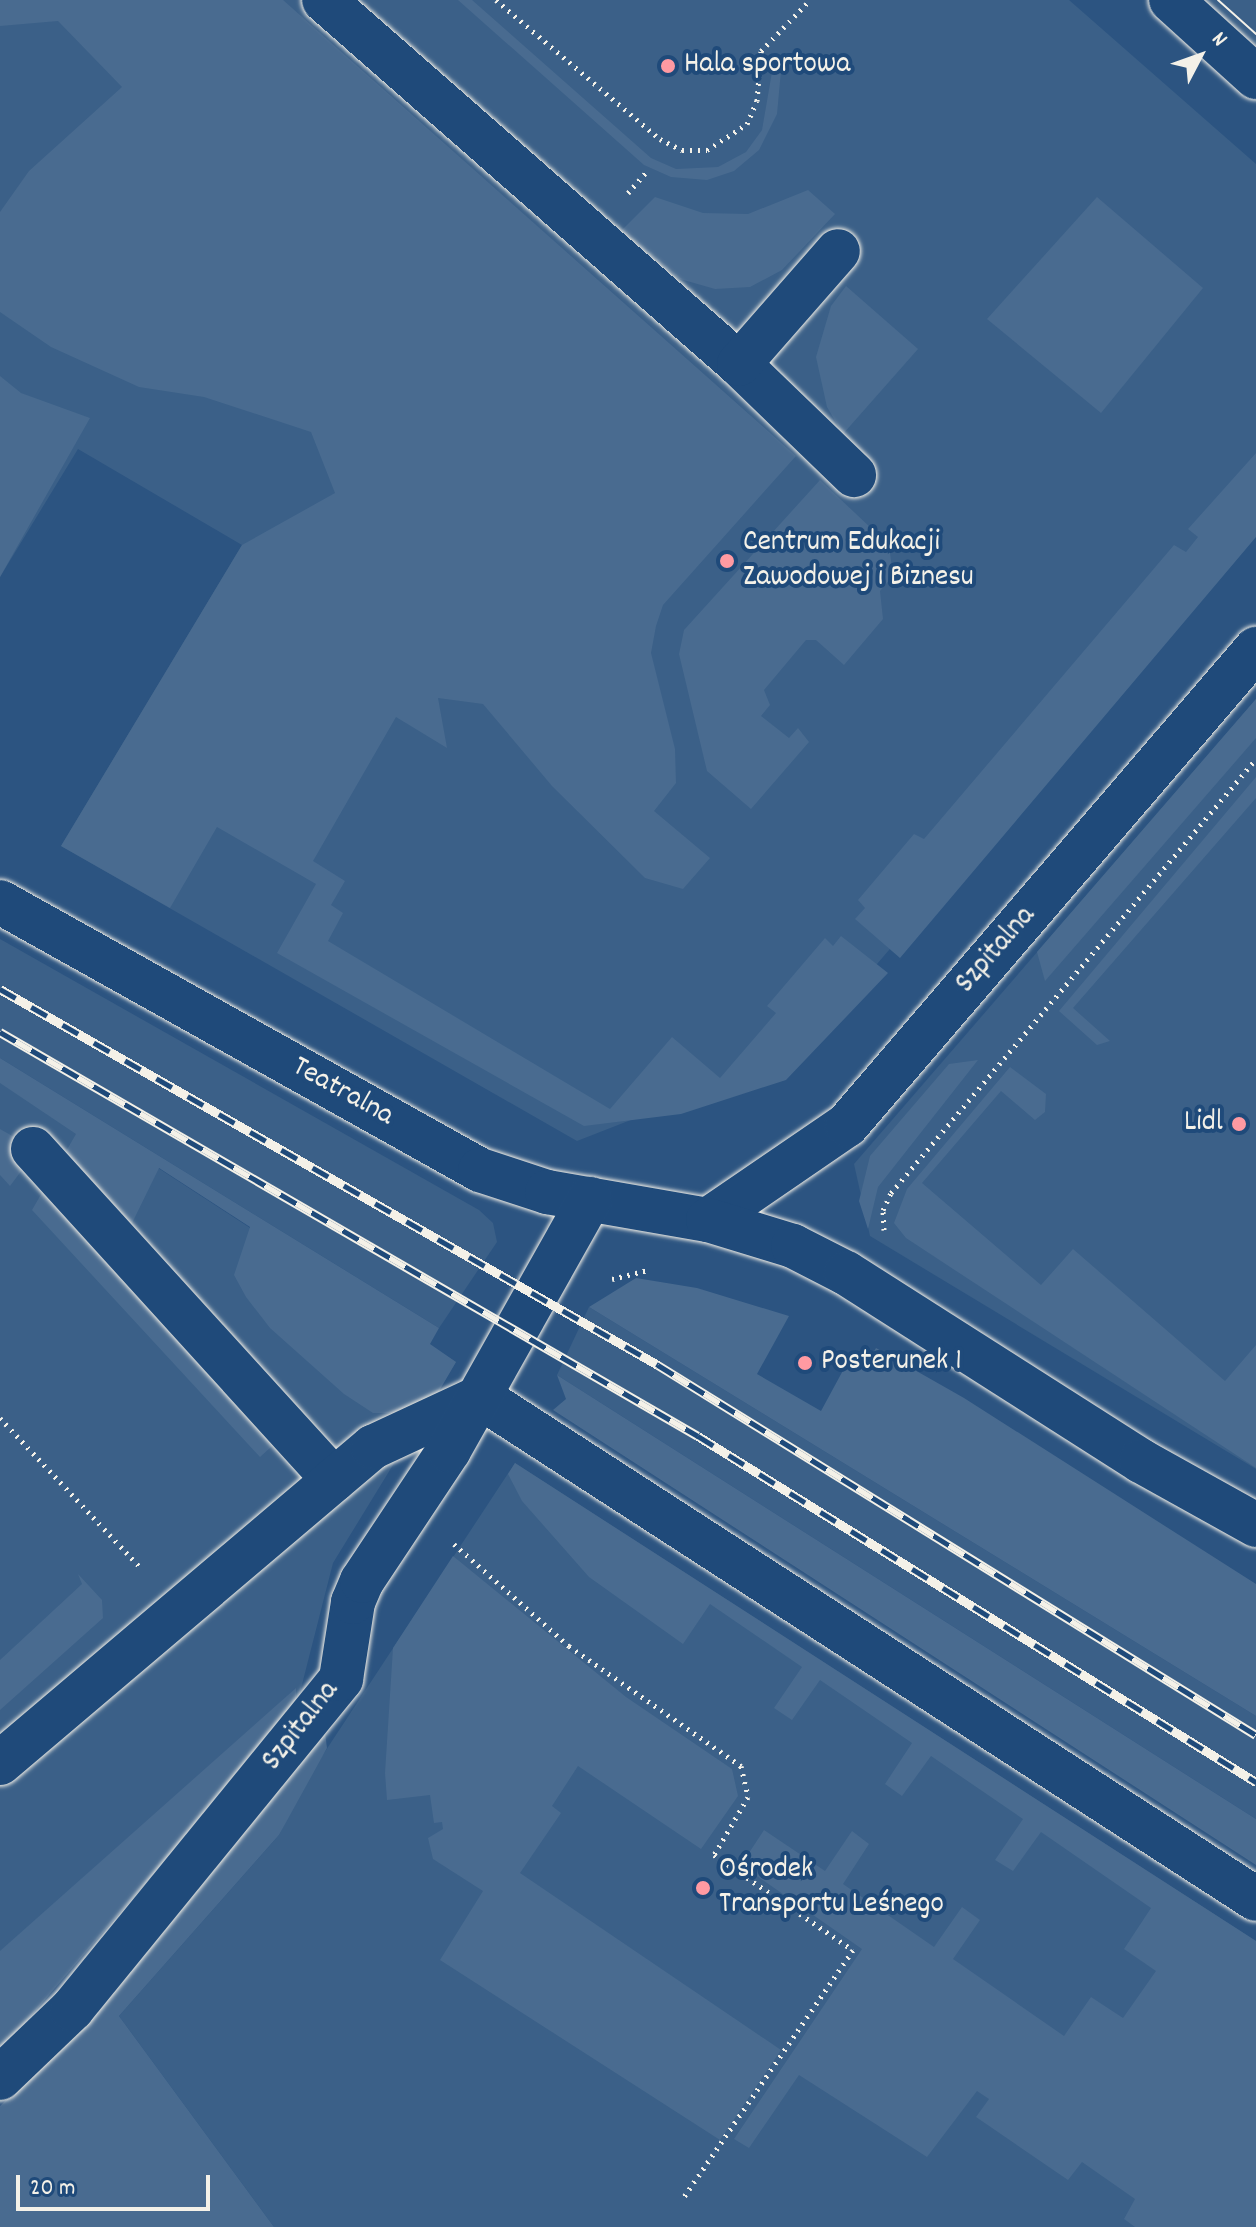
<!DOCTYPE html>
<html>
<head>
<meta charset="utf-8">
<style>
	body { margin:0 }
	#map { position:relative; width:1256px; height:2227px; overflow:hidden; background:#2c5481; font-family:Dekko,sans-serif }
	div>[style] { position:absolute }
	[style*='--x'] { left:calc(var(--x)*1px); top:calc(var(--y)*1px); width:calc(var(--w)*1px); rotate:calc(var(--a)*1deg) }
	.built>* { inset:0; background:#3b6088 }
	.green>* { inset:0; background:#496b90 }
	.path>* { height:5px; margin-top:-2.5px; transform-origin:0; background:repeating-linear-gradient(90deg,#f4f1e8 0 2px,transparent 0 8px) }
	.roads { filter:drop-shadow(0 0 2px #f4f1e8) drop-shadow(0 0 2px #f4f1e8) }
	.minor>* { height:44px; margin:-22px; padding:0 22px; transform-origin:22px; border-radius:22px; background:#1f4a7a }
	.major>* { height:44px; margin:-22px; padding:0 22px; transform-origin:22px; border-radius:22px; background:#1f4a7a }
	.tram>* { height:2px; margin:-1px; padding:0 1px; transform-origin:1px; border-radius:1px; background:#f4f1e8 }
	.rail>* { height:9px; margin-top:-4.5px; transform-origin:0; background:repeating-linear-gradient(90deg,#1f4a7a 0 18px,#f4f1e8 0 36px); box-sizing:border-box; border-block:2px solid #f4f1e8 }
	.dots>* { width:22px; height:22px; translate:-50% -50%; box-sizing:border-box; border:4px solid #1f4a7a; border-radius:50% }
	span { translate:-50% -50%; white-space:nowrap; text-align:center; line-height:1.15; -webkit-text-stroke:8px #1f4a7a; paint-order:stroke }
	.poi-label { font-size:30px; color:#f4f1e8 }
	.left { translate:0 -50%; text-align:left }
	.right { translate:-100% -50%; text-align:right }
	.street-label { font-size:30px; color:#f4f1e8 }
	.north { position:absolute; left:1160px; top:16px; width:80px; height:80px; -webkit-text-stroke:6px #1f4a7a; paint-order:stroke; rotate:49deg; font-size:22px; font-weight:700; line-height:32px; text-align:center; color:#f4f1e8 }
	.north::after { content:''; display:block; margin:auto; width:28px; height:36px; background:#f4f1e8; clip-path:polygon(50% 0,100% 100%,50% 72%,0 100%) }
	.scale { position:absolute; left:16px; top:2175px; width:194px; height:36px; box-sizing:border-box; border:4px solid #f4f1e8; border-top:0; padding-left:10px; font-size:24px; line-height:28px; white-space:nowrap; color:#f4f1e8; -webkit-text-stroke:6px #1f4a7a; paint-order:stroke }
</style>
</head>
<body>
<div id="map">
	<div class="built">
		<i style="clip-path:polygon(0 0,1069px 0,1256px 164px,1256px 521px,800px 1054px,577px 1141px,61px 846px,242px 545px,78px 449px,0 577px)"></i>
		<i style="clip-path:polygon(1197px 0,1256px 0,1256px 54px)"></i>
		<i style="clip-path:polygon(1256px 699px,1256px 1469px,870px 1236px,854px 1164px)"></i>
		<i style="clip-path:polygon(0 939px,479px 1210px,493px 1223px,497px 1242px,439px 1328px,0 1058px)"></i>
		<i style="clip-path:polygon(0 1065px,456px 1362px,333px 1563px,296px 1708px,0 1993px)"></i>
		<i style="clip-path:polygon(589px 1307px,1256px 1716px,1256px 1819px,557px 1375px)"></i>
		<i style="clip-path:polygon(515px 1463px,1256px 1941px,1256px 2227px,274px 2227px,119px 2016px,279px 1835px,305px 1782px)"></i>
	</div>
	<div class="green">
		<i style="clip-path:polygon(0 0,283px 0,796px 456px,663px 605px,656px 626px,651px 653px,675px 749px,676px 783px,654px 811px,710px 858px,683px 889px,645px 878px,552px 786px,483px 704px,438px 698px,447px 748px,396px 717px,313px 861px,345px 881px,331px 905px,343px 913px,328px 941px,610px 1109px,672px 1037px,720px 1078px,776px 1013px,767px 1006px,825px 938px,833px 946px,841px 936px,888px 973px,786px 1080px,681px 1114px,584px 1126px,277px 953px,316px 884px,217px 827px,170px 908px,61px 846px,242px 545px,335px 493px,311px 432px,204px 397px,139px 387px,51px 347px,0 312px,0 212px,29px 171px,122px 87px,58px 21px,0 26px)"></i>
		<i style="clip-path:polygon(458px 0,472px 0,651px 158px,676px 169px,718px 167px,746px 152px,762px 130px,772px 72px,782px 60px,777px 114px,759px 150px,734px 171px,707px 180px,671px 177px,644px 165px)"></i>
		<i style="clip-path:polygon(808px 190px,835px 214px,782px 270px,750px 287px,715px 289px,680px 279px,621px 231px,655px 197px,703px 213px,748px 214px)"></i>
		<i style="clip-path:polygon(1097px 197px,1203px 288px,1101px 413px,987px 319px)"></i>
		<i style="clip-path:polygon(846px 286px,918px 349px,843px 434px,827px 407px,816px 357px,831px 306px)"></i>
		<i style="clip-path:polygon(0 376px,21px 393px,90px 418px,0 577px)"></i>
		<i style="clip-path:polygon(1256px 453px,1256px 537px,900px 958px,855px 919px,865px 908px,858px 900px,914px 834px,924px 839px,1174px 545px,1186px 552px,1198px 537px,1188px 529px)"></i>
		<i style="clip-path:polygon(820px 480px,889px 545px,893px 576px,880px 591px,883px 619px,844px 665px,816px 640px,806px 640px,764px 690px,770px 705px,761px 716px,789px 738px,798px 728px,809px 742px,751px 809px,707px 771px,679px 654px,684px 630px)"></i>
		<i style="clip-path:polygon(1256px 699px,1256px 738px,1045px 981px,1037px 952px)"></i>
		<i style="clip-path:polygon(1256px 777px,1256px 798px,1073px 1008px,1110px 1041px,1097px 1045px,1059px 1011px)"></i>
		<i style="clip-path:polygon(0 1058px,439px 1328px,430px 1344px,456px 1362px,435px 1398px,403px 1413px,373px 1413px,344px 1394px,270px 1328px,246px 1297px,234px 1275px,250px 1227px,159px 1168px,112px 1264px,281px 1438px,260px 1457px,32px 1210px,76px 1134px,0 1083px)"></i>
		<i style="clip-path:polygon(978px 1060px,878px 1187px,868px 1229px,859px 1201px,870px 1156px,949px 1064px)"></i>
		<i style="clip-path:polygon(1010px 1067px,1046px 1094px,1045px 1112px,1035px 1120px,1001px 1091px,922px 1183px,1041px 1285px,1073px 1249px,1225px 1381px,1256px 1345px,1256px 1468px,906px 1238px,894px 1223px,907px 1189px)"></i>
		<i style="clip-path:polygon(0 1129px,37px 1150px,10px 1186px,0 1175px)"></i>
		<i style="clip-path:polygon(636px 1278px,697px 1288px,789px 1316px,757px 1374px,821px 1411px,853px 1352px,871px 1357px,876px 1348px,964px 1398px,1256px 1584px,1256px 1716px,589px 1307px)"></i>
		<i style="clip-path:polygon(557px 1375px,1256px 1819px,1256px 1865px,553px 1410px,566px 1399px)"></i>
		<i style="clip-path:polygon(515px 1463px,1256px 1941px,1256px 2227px,1135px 2227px,1124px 2219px,1135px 2199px,1082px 2162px,1068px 2180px,976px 2117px,989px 2099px,977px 2091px,927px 2157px,799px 2075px,749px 2148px,734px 2139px,862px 1949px,741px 1865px,764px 1830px,825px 1871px,852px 1831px,869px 1844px,843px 1884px,934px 1947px,962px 1907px,980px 1920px,953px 1959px,1064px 2036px,1091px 1997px,1123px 2018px,1156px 1971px,1124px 1949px,1151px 1908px,1041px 1832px,1013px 1871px,995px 1860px,1023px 1819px,931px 1756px,902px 1796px,885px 1784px,912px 1743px,820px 1680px,792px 1720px,774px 1708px,802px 1667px,710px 1604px,683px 1644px,589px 1577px,522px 1501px,508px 1474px)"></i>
		<i style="clip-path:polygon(453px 1556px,626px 1697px,732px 1769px,738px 1796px,701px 1849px,578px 1766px,552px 1806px,561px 1813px,520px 1873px,781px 2050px,720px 2140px,440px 1960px,483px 1891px,433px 1859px,428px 1838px,443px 1829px,442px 1822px,434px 1823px,430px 1795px,387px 1800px,385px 1773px,393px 1648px)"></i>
		<i style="clip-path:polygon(78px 1574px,102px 1600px,103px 1618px,0 1710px,0 1660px,82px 1584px)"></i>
		<i style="clip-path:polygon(296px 1688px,296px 1708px,0 2052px,0 1951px)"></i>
		<i style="clip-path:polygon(325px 1733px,327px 1748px,279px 1835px,119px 2016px,274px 2227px,0 2227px,0 2106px,68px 2039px)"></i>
	</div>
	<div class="path">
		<i style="--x:496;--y:0;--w:215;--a:40.3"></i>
		<i style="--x:660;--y:139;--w:25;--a:27"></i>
		<i style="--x:682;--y:150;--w:25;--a:0"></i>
		<i style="--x:707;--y:150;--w:48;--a:-33"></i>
		<i style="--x:747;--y:124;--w:25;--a:-67"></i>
		<i style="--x:757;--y:101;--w:50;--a:-85.4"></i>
		<i style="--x:761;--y:51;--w:71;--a:-46.1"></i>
		<i style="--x:628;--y:193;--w:28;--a:-49"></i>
		<i style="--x:884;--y:1230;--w:20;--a:-93"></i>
		<i style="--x:883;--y:1210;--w:19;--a:-65"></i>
		<i style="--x:891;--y:1193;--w:567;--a:-49.94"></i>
		<i style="--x:612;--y:1279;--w:37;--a:-14"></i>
		<i style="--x:0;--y:1418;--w:207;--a:46.8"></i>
		<i style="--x:454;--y:1544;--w:154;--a:41.6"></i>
		<i style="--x:569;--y:1646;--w:210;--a:34.9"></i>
		<i style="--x:741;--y:1766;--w:32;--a:77"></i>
		<i style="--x:748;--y:1797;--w:67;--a:120.4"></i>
		<i style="--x:714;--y:1855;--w:168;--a:34.4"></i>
		<i style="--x:853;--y:1950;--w:303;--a:124.4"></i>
	</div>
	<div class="roads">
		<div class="minor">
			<i style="--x:324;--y:0;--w:552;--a:41.25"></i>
			<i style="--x:739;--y:364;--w:160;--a:44"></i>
			<i style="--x:739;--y:364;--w:150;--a:-48.8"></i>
			<i style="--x:0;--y:902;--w:550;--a:29.18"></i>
			<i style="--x:480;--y:1170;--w:71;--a:18.2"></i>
			<i style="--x:547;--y:1192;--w:163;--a:9.9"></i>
			<i style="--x:708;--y:1220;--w:168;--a:-34.4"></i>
			<i style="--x:847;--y:1125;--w:628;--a:-49.33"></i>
			<i style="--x:33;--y:1149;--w:447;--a:47.7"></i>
			<i style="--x:0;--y:1763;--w:489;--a:-40.3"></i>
			<i style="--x:373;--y:1447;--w:118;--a:-25"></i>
			<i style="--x:480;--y:1397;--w:924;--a:32.9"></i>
			<i style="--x:0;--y:2078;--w:100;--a:-43.8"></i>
			<i style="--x:72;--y:2009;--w:426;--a:-50.8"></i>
			<i style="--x:341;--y:1679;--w:78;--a:-81.1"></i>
			<i style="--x:353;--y:1602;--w:23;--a:-67"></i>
			<i style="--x:362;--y:1581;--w:157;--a:-56.4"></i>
			<i style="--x:449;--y:1450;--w:288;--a:-60.7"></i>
		</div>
		<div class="major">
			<i style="--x:1171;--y:0;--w:115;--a:42.2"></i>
			<i style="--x:708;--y:1220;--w:89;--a:17"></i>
			<i style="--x:793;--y:1246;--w:59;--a:27"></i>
			<i style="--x:846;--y:1273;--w:350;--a:32.5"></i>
			<i style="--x:1141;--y:1461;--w:132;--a:29.1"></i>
		</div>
	</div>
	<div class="tram">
		<i style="--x:1218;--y:0;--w:51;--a:41.8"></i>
	</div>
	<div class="rail">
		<i style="--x:0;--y:989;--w:758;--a:29.74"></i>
		<i style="--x:658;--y:1365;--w:703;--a:31.75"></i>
		<i style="--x:0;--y:1032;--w:806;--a:30.06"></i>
		<i style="--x:698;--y:1436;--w:657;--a:31.8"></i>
	</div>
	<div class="dots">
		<i style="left:668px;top:66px;background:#ff9aa2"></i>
		<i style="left:727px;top:561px;background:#ff9aa2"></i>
		<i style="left:1239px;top:1124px;background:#ff9aa2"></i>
		<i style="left:805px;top:1363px;background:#ff9aa2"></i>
		<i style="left:703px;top:1888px;background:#ff9aa2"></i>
	</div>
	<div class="poi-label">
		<span class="left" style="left:684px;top:66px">Hala sportowa</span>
		<span class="left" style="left:743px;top:561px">Centrum Edukacji<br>Zawodowej i Biznesu</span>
		<span class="right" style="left:1223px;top:1124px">Lidl</span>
		<span class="left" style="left:821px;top:1363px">Posterunek 1</span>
		<span class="left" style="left:719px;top:1888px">Ośrodek<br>Transportu Leśnego</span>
	</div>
	<div class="street-label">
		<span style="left:997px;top:951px;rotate:-49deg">Szpitalna</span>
		<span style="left:342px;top:1093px;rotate:29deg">Teatralna</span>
		<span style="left:302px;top:1727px;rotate:-52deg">Szpitalna</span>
	</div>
	<div class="north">N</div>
	<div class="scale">20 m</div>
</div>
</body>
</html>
